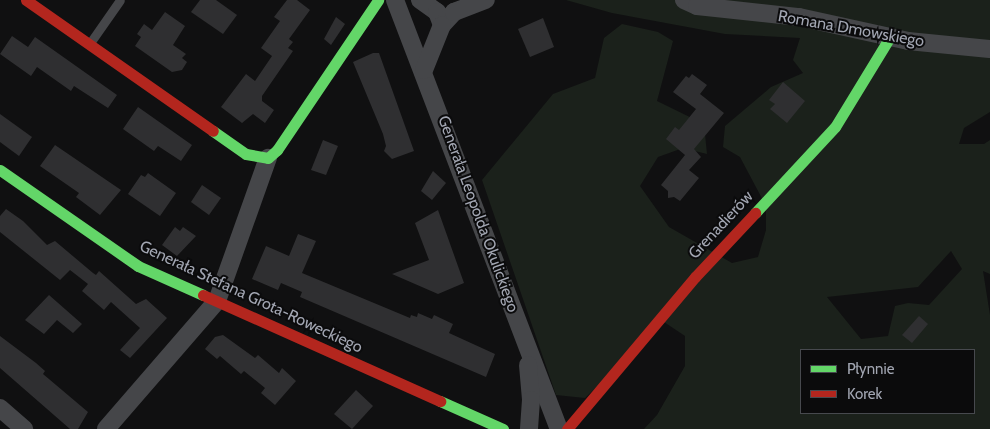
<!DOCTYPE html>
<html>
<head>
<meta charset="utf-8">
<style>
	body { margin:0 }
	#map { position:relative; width:990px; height:429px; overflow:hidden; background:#101011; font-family:Cabin,sans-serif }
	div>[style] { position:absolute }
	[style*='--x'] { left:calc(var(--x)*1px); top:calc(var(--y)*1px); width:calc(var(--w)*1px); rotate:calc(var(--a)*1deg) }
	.green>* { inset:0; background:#1b211b }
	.building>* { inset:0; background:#2f2f31 }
	.lane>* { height:9px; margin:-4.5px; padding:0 4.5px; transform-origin:4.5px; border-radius:4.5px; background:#454649 }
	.street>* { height:18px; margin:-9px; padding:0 9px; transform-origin:9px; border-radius:9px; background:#454649 }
	.fast>* { height:11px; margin:-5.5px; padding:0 5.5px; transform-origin:5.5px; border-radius:5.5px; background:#63d668 }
	.jam>* { height:11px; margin:-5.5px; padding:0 5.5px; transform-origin:5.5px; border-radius:5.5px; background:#b3261e }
	span { translate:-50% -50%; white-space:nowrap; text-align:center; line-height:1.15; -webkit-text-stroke:4px #0b0b0c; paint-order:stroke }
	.street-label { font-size:16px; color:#a2a6b2 }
	.legend { position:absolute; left:800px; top:349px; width:175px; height:65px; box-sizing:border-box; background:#0b0b0c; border:1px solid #47494e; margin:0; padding:6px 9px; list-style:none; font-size:15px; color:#a2a6b2 }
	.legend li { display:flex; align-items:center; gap:10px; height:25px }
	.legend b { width:25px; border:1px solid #47494e }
</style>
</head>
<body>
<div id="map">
	<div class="green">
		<i style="clip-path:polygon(evenodd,566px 0,990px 0,990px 112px,964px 128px,959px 144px,984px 144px,990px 140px,990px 274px,983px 271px,990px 315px,990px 429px,644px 429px,657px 415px,685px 366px,685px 336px,664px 322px,585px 398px,556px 395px,482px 180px,553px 94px,595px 78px,604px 38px,622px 24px,658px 32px,673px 41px,657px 101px,704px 124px,707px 154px,683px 148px,658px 157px,640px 186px,669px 227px,732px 263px,758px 257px,766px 230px,766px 206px,740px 157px,723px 147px,725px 126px,771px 87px,803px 73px,793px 60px,800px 38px,725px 34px,612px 13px,566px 0,951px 251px,962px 269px,929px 305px,908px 303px,895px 306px,888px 336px,861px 339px,827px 297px,918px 287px,951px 251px,566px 0,801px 350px,974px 350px,974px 413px,801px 413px,801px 350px)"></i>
	</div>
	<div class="building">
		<i style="clip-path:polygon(200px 0,216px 0,237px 15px,223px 34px,191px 12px)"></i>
		<i style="clip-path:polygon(287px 0,297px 0,310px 10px,289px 39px,293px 42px,288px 48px,293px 51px,262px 96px,262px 101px,274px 110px,265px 123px,253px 114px,242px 123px,221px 107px,246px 74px,255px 81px,272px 56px,261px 48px,280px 21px,274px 17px)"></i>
		<i style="clip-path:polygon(165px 12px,185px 26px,173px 45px,186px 54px,182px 58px,187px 62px,182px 70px,172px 72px,135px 46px,141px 37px,137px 34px,144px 24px,152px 30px)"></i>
		<i style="clip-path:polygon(336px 17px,345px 24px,331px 45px,324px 39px)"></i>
		<i style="clip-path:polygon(543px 18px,554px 47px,530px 57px,518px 29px)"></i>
		<i style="clip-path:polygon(12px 36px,28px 47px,35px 37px,117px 95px,108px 108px,74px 86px,71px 91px,37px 67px,31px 76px,0 54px)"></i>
		<i style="clip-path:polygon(373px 53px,379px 53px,414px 151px,392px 159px,384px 151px,386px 146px,383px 134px,353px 62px)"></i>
		<i style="clip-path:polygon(692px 74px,707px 85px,700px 94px,724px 113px,694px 149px,701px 157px,689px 170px,699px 178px,680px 201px,674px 197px,668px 198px,668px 191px,661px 185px,685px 155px,666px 139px,675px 127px,679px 130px,696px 109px,673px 92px,686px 76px,689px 78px)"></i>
		<i style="clip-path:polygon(783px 82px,805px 101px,787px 123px,770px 109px,775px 104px,769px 100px)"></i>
		<i style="clip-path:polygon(138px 107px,192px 145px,181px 161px,158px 146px,154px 151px,123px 129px)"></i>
		<i style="clip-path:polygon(0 114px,32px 137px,19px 156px,0 142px)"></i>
		<i style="clip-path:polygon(323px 140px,338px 146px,326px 175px,311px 170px)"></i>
		<i style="clip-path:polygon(55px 145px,121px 190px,100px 215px,76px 197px,79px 193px,40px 166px)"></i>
		<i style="clip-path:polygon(433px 171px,446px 183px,432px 200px,421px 191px)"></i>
		<i style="clip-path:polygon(148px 173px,176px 193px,160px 216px,128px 194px,141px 175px,145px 177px)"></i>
		<i style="clip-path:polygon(202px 185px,221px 198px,209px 215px,191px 202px)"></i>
		<i style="clip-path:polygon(6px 209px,23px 221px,47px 245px,55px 241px,93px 273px,96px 275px,99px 271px,136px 304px,146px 299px,167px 318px,130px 358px,120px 350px,140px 328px,111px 302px,104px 310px,82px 291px,88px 284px,70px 270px,60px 280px,0 232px,0 216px)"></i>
		<i style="clip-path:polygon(438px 210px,464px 283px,438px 294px,392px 274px,429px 260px,415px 223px)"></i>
		<i style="clip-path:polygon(175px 227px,180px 231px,183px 227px,196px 236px,177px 256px,162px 245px)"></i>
		<i style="clip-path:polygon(298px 234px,316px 241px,302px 273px,410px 318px,411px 315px,417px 317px,418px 313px,432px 319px,434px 315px,453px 324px,449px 333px,495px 354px,486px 377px,300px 297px,302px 292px,281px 283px,278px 290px,252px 279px,266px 246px,289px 256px)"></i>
		<i style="clip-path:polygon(49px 295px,82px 324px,73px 333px,57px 320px,44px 334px,25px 320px)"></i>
		<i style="clip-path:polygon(919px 316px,928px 324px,912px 343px,902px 335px)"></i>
		<i style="clip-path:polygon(223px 335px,255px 358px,258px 355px,279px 373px,282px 368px,296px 381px,275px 405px,261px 393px,265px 388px,244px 371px,241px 374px,220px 356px,217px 359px,205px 349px,215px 337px)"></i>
		<i style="clip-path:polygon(0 336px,36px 363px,45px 371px,43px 374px,88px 412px,78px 429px,70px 429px,0 368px)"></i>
		<i style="clip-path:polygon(356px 390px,373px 406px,352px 429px,334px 414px)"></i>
	</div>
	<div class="lane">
		<i style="--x:90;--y:43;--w:52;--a:-55.1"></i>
	</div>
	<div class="street">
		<i style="--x:395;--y:0;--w:459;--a:69.1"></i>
		<i style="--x:420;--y:0;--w:21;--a:35"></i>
		<i style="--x:437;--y:12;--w:14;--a:69"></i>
		<i style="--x:442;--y:25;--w:18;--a:-47"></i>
		<i style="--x:454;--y:12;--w:34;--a:-21"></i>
		<i style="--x:684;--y:0;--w:14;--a:25"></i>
		<i style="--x:697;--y:6;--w:103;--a:6.2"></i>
		<i style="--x:799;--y:17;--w:112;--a:12.4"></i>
		<i style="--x:908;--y:41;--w:82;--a:5.6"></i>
		<i style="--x:424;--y:70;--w:48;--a:-68.2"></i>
		<i style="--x:528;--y:365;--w:35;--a:85"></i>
		<i style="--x:531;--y:400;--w:29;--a:94"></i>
		<i style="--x:0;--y:408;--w:32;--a:41"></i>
		<i style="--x:106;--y:429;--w:169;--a:-49.1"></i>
		<i style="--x:217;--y:301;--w:152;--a:-70.4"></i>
	</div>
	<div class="fast">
		<i style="--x:213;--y:131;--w:40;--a:34.9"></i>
		<i style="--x:246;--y:154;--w:22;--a:10"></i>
		<i style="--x:268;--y:158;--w:12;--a:-42"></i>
		<i style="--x:277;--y:150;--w:181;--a:-56"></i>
		<i style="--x:0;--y:170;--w:168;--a:34.8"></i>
		<i style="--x:138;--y:266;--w:71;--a:24"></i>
		<i style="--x:755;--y:213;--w:117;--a:-47.1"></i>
		<i style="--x:835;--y:127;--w:105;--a:-58.6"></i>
		<i style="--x:440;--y:401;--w:69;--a:24"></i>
	</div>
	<div class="jam">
		<i style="--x:26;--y:0;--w:228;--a:35"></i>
		<i style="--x:203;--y:295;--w:260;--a:24.1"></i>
		<i style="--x:567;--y:429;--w:199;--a:-49.9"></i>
		<i style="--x:695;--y:277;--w:88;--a:-46.8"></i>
	</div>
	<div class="street-label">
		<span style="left:851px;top:29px;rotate:10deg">Romana Dmowskiego</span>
		<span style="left:478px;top:214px;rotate:70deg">Generała Leopolda Okulickiego</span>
		<span style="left:721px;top:225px;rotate:-47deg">Grenadierów</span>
		<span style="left:251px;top:297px;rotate:25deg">Generała Stefana Grota-Roweckiego</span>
	</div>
	<ul class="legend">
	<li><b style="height:6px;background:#63d668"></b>Płynnie</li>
	<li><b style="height:6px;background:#b3261e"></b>Korek</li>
	</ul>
</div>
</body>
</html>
